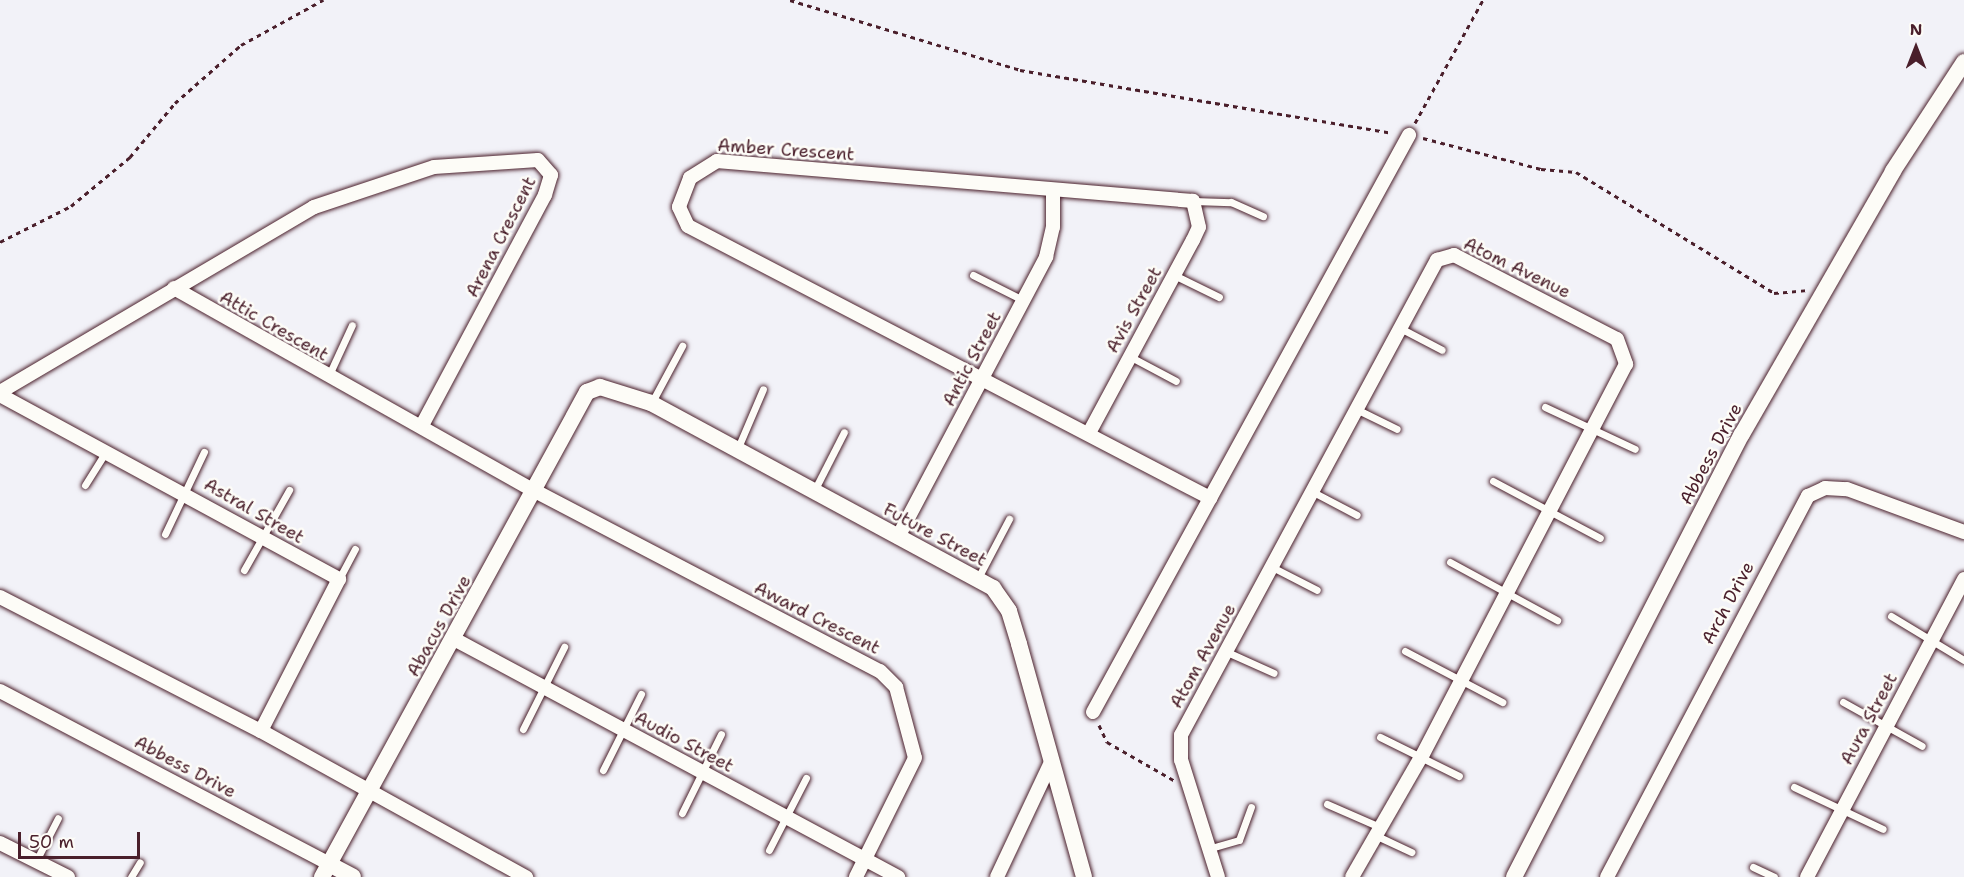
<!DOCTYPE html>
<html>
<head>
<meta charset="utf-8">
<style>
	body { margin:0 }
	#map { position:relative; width:1964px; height:877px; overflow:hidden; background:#f2f2f8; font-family:"Shantell Sans",sans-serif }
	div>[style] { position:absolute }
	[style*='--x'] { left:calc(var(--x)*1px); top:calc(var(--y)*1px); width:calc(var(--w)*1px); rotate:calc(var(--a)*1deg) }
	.path>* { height:3px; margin-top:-1.5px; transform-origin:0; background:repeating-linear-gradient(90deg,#4a1f2b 0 4.5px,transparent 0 9px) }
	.roads { filter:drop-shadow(0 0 2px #4a1f2b) drop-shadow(0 0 2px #4a1f2b) }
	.service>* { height:7px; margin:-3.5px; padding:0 3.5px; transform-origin:3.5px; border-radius:3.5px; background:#fdfcf7 }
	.minor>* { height:14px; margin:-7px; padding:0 7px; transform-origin:7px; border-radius:7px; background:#fdfcf7 }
	.tertiary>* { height:16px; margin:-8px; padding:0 8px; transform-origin:8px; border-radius:8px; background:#fdfcf7 }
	span { translate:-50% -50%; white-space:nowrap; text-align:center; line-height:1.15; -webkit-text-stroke:5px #fdfcf7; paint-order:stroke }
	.street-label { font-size:18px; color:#4a1f2b }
	.north { position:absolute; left:1886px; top:18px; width:60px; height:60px; -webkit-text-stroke:4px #fdfcf7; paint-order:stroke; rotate:0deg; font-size:16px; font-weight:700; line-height:24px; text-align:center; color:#4a1f2b }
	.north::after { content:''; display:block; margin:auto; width:21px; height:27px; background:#4a1f2b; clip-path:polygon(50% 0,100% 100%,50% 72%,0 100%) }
	.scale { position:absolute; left:18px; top:832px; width:122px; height:27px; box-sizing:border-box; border:3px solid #4a1f2b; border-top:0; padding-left:8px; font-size:18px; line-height:21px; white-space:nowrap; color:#4a1f2b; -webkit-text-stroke:4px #fdfcf7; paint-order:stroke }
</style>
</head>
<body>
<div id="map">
	<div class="path">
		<i style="--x:790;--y:0;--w:240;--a:16.9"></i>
		<i style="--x:1020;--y:70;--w:378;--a:9.6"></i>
		<i style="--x:1415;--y:123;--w:141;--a:-61.1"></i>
		<i style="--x:1423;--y:138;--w:122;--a:14.7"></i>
		<i style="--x:1541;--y:169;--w:35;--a:5"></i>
		<i style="--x:1576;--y:172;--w:232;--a:31.4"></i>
		<i style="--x:1774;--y:293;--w:33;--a:-5"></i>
		<i style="--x:0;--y:242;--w:80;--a:-26.9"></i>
		<i style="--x:71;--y:206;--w:77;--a:-39.7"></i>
		<i style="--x:130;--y:157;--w:70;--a:-50.2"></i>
		<i style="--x:175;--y:103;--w:88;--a:-41.3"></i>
		<i style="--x:241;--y:45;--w:94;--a:-28.8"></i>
		<i style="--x:1099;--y:725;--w:19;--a:65"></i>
		<i style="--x:1107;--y:742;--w:78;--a:29.8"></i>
	</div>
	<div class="roads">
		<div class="service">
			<i style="--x:1193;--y:201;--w:38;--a:2"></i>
			<i style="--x:1231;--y:202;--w:35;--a:24"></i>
			<i style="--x:973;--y:275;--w:56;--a:26.6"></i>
			<i style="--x:1174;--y:275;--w:50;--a:26.1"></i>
			<i style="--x:1400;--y:328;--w:47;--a:27.6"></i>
			<i style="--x:1129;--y:356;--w:53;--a:28"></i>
			<i style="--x:328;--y:377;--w:57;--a:-65.2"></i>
			<i style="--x:652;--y:402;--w:64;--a:-61.8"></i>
			<i style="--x:1545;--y:407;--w:99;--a:25"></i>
			<i style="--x:1358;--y:410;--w:43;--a:26"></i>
			<i style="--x:737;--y:450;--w:66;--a:-66.9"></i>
			<i style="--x:1493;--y:481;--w:121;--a:28"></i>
			<i style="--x:85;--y:485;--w:38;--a:-58"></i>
			<i style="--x:814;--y:491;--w:66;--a:-63"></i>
			<i style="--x:1315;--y:493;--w:47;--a:27.6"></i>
			<i style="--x:165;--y:534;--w:91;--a:-64.6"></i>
			<i style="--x:1450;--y:562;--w:122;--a:28.5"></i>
			<i style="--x:1274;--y:568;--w:48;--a:27.1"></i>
			<i style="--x:244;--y:570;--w:92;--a:-60.6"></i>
			<i style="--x:978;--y:578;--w:67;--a:-62.3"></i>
			<i style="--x:339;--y:579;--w:34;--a:-62"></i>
			<i style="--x:1891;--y:616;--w:85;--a:31.1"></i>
			<i style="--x:1405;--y:651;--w:110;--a:27.7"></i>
			<i style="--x:1227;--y:652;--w:51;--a:24.1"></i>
			<i style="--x:1843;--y:702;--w:90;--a:29.1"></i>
			<i style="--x:523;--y:729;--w:92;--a:-63.4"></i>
			<i style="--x:1380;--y:737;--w:88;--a:26.3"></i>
			<i style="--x:603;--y:770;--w:85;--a:-63.4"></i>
			<i style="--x:1794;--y:787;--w:98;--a:25.3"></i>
			<i style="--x:1327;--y:804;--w:60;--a:23.6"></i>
			<i style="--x:682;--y:813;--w:88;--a:-63.7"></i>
			<i style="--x:1377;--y:836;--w:38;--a:25"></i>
			<i style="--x:1211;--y:848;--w:29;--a:-16"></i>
			<i style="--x:1239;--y:840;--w:35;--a:-70"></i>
			<i style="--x:769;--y:850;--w:81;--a:-62.8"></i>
			<i style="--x:36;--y:861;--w:48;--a:-62.9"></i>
			<i style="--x:1753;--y:867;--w:23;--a:25"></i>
			<i style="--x:131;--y:877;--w:17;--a:-59"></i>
		</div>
		<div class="minor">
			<i style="--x:174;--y:288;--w:414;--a:29.4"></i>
			<i style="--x:535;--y:491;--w:389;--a:27.6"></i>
			<i style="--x:880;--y:671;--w:23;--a:45"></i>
			<i style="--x:896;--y:687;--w:73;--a:75"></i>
			<i style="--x:915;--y:758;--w:133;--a:116.4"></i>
			<i style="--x:0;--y:392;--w:364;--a:-30.5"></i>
			<i style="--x:314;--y:207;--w:126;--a:-18.4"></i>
			<i style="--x:434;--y:167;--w:104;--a:-3.9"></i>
			<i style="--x:538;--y:160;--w:20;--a:49"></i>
			<i style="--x:551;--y:175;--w:21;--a:107"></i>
			<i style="--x:545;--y:195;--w:261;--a:118.1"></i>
			<i style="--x:0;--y:395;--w:386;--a:28.5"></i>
			<i style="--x:339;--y:579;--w:171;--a:117.2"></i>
			<i style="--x:1089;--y:433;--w:219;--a:-61.7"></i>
			<i style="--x:1193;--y:240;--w:14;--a:-65"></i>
			<i style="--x:1199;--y:227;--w:27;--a:-103"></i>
			<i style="--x:1193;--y:201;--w:478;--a:-175.2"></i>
			<i style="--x:717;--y:161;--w:32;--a:148"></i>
			<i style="--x:690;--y:178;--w:31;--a:111"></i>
			<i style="--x:679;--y:207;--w:21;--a:65"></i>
			<i style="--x:688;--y:226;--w:589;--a:27.52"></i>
			<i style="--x:898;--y:537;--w:317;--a:-62.1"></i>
			<i style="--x:1046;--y:257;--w:31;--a:-77"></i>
			<i style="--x:1053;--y:227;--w:37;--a:-90"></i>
			<i style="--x:0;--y:597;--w:293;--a:27.2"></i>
			<i style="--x:261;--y:731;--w:303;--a:28.9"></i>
			<i style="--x:454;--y:639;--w:504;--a:28.19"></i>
			<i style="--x:0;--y:691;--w:372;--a:27.7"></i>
			<i style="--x:1093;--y:712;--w:658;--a:-61.29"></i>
			<i style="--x:0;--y:843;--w:76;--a:26.6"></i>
			<i style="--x:997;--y:877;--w:127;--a:-64.8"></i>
			<i style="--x:1218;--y:877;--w:123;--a:-107.5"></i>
			<i style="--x:1181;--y:760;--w:25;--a:-90"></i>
			<i style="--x:1181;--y:735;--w:540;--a:-61.68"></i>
			<i style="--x:1437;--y:260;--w:18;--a:-16"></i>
			<i style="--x:1454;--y:255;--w:183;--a:27.3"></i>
			<i style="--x:1617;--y:339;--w:27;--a:70"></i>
			<i style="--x:1626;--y:364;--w:443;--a:117.5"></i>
			<i style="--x:1421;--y:757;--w:138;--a:119.9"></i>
			<i style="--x:1607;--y:877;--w:431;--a:-62.2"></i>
			<i style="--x:1808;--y:496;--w:19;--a:-25"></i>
			<i style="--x:1825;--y:488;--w:22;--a:3"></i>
			<i style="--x:1847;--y:489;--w:125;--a:20.2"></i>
			<i style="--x:1807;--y:877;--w:337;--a:-62.2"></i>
		</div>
		<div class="tertiary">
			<i style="--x:329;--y:864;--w:27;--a:28"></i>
			<i style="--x:322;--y:877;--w:553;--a:-61.35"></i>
			<i style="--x:587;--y:392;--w:14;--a:-21"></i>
			<i style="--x:600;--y:387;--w:53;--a:17.4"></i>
			<i style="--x:651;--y:403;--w:389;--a:28.4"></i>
			<i style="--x:993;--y:588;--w:28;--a:55"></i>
			<i style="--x:1009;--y:611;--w:34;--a:73"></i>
			<i style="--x:1019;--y:644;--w:242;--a:74.4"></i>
			<i style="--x:1514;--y:877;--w:498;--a:-62.8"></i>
			<i style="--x:1742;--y:434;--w:303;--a:-60.1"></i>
			<i style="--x:1893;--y:171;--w:130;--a:-56.9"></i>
		</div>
	</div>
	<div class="street-label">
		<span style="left:786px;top:150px;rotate:4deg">Amber Crescent</span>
		<span style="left:501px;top:237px;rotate:-63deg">Arena Crescent</span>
		<span style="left:1517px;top:268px;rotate:26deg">Atom Avenue</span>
		<span style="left:1134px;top:310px;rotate:-61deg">Avis Street</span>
		<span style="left:274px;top:326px;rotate:30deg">Attic Crescent</span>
		<span style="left:972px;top:359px;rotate:-62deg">Antic Street</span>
		<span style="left:1711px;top:454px;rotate:-62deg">Abbess Drive</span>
		<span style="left:254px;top:511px;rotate:30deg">Astral Street</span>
		<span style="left:935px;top:535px;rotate:28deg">Future Street</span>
		<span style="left:1728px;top:603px;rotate:-62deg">Arch Drive</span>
		<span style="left:817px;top:618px;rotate:27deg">Award Crescent</span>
		<span style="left:439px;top:626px;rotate:-61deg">Abacus Drive</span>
		<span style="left:1203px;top:656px;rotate:-61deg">Atom Avenue</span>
		<span style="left:1869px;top:719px;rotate:-62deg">Aura Street</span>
		<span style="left:684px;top:742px;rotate:28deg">Audio Street</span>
		<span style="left:185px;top:767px;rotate:28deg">Abbess Drive</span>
	</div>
	<div class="north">N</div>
	<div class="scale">50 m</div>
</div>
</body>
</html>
